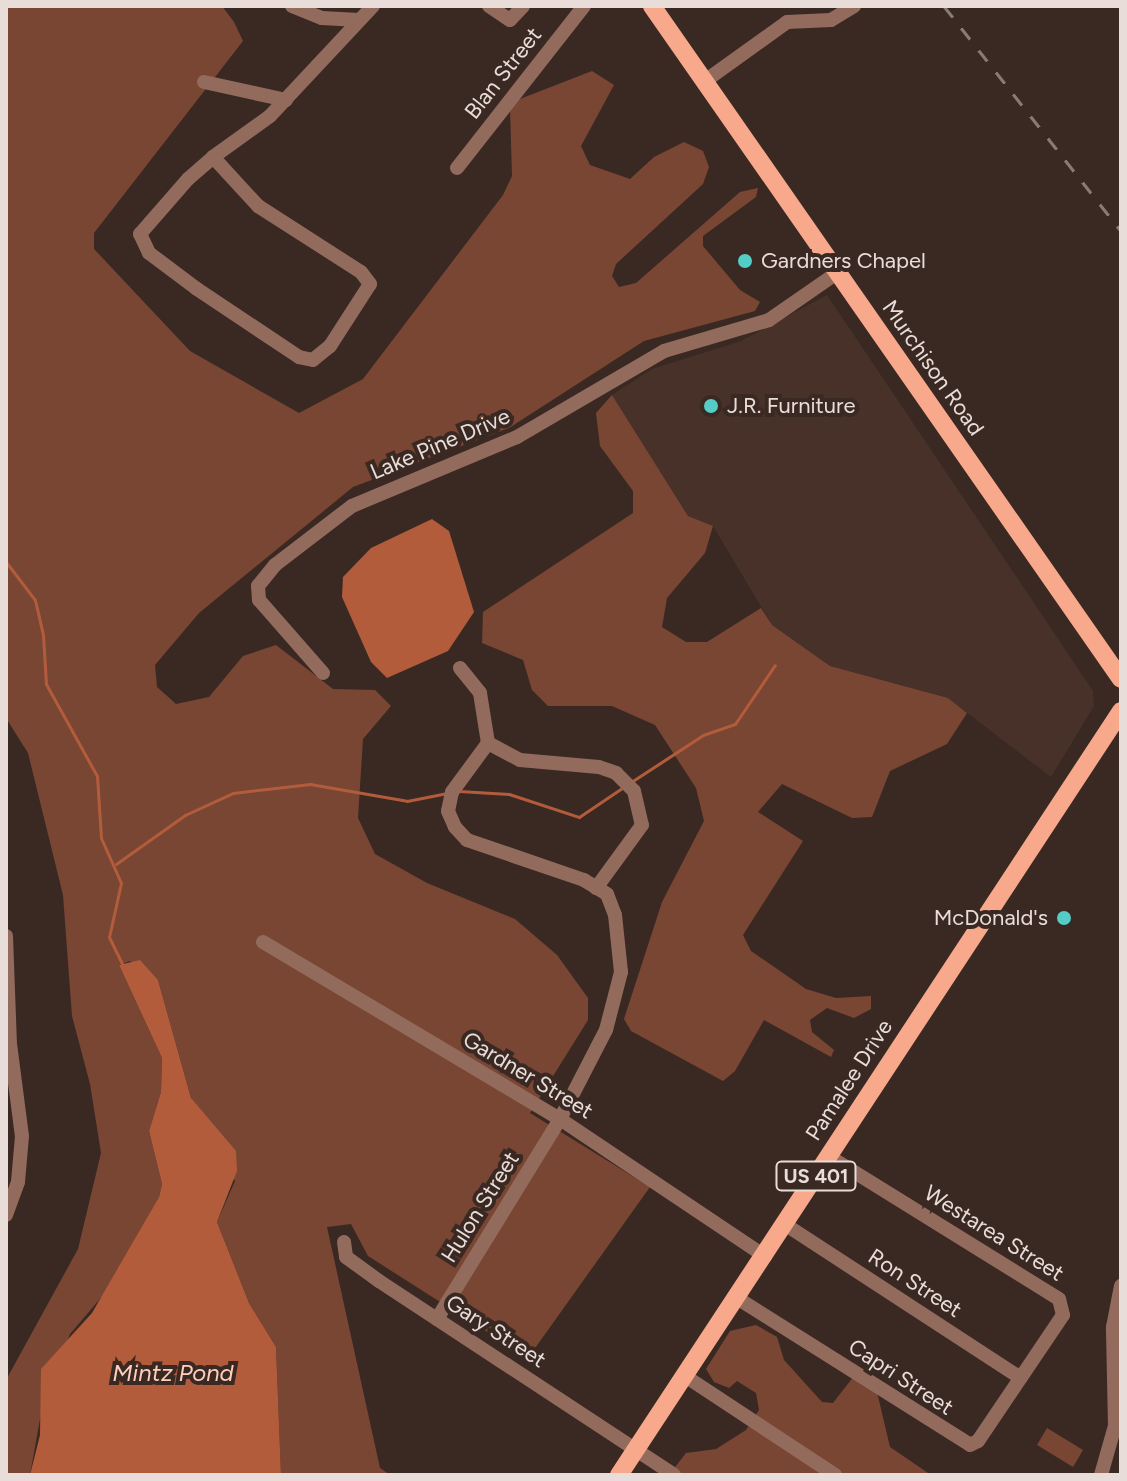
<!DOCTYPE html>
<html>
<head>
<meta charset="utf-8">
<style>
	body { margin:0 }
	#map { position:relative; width:1127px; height:1481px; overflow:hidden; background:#3a2923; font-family:Figtree,sans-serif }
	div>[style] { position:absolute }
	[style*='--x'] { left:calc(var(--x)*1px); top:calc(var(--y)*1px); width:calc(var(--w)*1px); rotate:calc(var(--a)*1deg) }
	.built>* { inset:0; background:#483129 }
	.green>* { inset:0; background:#794633 }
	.water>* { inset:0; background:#b35c3c }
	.stream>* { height:3px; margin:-1.5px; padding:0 1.5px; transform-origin:1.5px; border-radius:1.5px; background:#b35c3c }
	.minor>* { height:14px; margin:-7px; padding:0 7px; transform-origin:7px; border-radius:7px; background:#936b5d }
	.major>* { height:18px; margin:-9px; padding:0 9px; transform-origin:9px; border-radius:9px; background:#f8a88b }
	.rail>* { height:3px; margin-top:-1.5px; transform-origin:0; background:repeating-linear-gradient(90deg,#897a75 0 14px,transparent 0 28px) }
	.dots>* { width:22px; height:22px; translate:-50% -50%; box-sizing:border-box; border:4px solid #3a2923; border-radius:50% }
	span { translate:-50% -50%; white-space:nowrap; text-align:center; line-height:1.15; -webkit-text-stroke:8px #3a2923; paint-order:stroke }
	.shield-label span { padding:2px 6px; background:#3a2923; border:2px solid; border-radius:6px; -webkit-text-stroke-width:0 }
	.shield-label { font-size:20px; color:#e9ddd9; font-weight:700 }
	.street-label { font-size:22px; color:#e9ddd9 }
	.poi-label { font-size:22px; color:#e9ddd9 }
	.left { translate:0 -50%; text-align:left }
	.right { translate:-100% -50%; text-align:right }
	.water-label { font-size:24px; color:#ffcebc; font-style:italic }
	.frame { position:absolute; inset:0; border:8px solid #e9ddd9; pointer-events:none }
</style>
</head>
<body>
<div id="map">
	<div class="built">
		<i style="clip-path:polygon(827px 295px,1093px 691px,1094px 706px,1051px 777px,948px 698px,830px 666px,772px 625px,713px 526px,688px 516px,612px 395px,652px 369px,741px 341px)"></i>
	</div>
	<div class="green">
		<i style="clip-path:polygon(6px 6px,222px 6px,234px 22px,243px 41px,94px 233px,94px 249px,190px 351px,299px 413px,363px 379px,503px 195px,512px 176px,510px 109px,520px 99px,592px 71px,614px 85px,581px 146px,590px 165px,630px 179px,654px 157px,684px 142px,703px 151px,709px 167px,703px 184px,616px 264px,612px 276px,619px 287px,636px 283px,740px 192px,758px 188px,756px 197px,703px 236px,703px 246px,740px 290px,760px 302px,755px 311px,644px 341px,509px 428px,353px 487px,199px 613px,155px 665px,157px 687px,176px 704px,209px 697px,243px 656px,276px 645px,333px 689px,375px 690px,391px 706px,363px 739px,358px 818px,375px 854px,427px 883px,515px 919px,557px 955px,588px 998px,588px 1020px,530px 1113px,650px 1187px,528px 1358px,368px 1256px,351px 1224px,327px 1227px,380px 1468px,390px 1475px,281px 1475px,276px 1347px,249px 1303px,217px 1222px,235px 1181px,191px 1098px,158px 980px,130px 961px,119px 965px,162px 1058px,161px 1092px,149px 1131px,162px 1184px,159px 1197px,105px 1293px,70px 1334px,40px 1419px,30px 1475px,6px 1475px,6px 1380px,78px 1249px,101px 1153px,90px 1084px,72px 1016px,63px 895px,28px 753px,6px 718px)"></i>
		<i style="clip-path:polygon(612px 395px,688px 516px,713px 526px,705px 553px,667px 598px,662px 627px,686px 642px,707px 642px,761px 608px,772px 625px,830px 666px,948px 698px,967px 713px,947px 744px,890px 771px,872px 817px,852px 818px,782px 784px,758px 812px,803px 841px,743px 935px,751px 951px,806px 989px,836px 998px,871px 996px,871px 1009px,854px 1018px,827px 1008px,810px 1020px,812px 1032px,834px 1050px,831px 1057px,764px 1020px,735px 1071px,723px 1081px,631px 1031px,624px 1019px,662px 902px,704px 821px,696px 788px,655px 725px,612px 706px,548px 706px,532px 690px,523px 660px,482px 643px,483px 612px,633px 513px,633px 491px,600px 446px,596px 413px)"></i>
		<i style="clip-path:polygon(756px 1325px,777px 1337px,784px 1360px,822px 1402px,833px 1403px,854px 1376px,877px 1392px,890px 1447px,931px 1475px,669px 1475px,686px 1453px,716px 1449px,746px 1430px,759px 1410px,756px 1393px,737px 1381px,729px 1388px,714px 1382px,706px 1369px,730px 1331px)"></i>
		<i style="clip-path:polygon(1047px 1428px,1083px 1450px,1073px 1467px,1037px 1445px)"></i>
	</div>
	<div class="water">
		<i style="clip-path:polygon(432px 519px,449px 531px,474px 612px,448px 651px,387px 678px,371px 662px,342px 597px,343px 577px,371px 548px)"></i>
		<i style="clip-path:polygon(140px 960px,158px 980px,191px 1098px,236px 1151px,237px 1171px,217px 1222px,249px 1303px,276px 1347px,281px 1475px,30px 1475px,40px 1435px,41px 1369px,92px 1313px,159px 1197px,162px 1184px,149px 1131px,161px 1092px,162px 1058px,119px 965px)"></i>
	</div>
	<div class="stream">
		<i style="--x:6;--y:562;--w:48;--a:52.7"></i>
		<i style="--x:35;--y:600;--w:36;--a:77"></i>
		<i style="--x:43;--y:635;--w:49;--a:86.5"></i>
		<i style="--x:46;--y:684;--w:105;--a:61"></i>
		<i style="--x:97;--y:776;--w:62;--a:86.3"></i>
		<i style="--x:101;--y:838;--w:49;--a:66"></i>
		<i style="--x:121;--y:883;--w:55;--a:102.5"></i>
		<i style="--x:109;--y:937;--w:32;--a:64"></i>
		<i style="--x:631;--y:782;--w:86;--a:-33.1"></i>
		<i style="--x:703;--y:735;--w:34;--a:-19"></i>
		<i style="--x:735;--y:724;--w:71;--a:-55.9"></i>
		<i style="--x:459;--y:791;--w:50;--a:3.4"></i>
		<i style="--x:509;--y:794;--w:74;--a:18.2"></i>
		<i style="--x:579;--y:817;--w:55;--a:-34"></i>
		<i style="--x:116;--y:864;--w:85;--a:-35.4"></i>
		<i style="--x:185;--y:815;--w:53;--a:-24.6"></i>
		<i style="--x:233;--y:793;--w:78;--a:-6.7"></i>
		<i style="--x:310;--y:784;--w:98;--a:9.9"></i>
		<i style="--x:407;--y:801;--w:41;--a:-11.3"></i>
	</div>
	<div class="minor">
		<i style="--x:292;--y:6;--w:32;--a:22"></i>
		<i style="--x:322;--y:18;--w:37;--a:3"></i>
		<i style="--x:489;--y:6;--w:25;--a:34"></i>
		<i style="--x:510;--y:20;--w:19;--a:-47"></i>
		<i style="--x:705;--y:81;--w:101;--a:-35.7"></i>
		<i style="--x:787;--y:22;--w:44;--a:-2.6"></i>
		<i style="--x:831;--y:20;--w:27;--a:-31"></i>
		<i style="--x:204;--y:82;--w:84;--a:12.4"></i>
		<i style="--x:213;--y:157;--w:67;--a:47.4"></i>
		<i style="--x:258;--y:206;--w:122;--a:32.7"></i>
		<i style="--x:361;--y:272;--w:15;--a:53"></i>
		<i style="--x:370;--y:284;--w:74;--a:122.8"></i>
		<i style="--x:330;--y:346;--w:22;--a:141"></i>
		<i style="--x:313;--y:360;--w:14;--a:-168"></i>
		<i style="--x:299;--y:357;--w:123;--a:-146.3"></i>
		<i style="--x:197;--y:289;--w:60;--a:-143.1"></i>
		<i style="--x:149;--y:253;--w:21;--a:-115"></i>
		<i style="--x:140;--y:234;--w:73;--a:-48.9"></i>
		<i style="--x:188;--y:179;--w:33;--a:-41"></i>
		<i style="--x:213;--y:157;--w:70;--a:-35.7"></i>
		<i style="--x:270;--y:116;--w:151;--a:-46.9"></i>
		<i style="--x:457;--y:168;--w:206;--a:-51.9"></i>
		<i style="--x:460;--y:668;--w:32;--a:51"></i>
		<i style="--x:480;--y:693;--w:51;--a:80.9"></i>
		<i style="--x:323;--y:673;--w:97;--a:-131.2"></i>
		<i style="--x:259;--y:600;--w:14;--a:-94"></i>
		<i style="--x:258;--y:586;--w:27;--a:-51"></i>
		<i style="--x:275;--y:565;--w:97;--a:-37.5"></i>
		<i style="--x:352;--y:506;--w:179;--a:-22.7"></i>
		<i style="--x:517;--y:437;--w:170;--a:-30.3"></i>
		<i style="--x:664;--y:351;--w:109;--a:-16.4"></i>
		<i style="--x:769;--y:320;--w:83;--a:-34.7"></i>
		<i style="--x:488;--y:743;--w:36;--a:28"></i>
		<i style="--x:520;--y:760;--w:79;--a:5.1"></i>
		<i style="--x:599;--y:767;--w:18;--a:19"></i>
		<i style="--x:616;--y:773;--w:25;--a:45"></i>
		<i style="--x:634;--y:791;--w:35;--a:77"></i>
		<i style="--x:642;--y:825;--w:78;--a:126.1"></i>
		<i style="--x:6;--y:936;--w:108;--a:87.9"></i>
		<i style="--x:10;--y:1044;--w:93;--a:82.6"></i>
		<i style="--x:22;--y:1136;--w:46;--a:95"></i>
		<i style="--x:18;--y:1182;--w:35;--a:110"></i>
		<i style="--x:263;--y:942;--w:346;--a:30.8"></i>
		<i style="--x:560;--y:1119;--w:247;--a:33.8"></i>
		<i style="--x:786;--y:1225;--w:280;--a:33.1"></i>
		<i style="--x:344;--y:1242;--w:15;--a:82"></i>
		<i style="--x:346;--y:1257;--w:41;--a:36"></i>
		<i style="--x:379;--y:1281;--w:353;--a:33.3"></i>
		<i style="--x:737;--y:1298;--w:275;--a:32.2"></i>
		<i style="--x:970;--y:1445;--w:9;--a:-27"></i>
		<i style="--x:978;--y:1441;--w:152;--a:-56"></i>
		<i style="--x:1063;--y:1315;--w:16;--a:-104"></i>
		<i style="--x:1059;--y:1299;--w:272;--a:-148.2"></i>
		<i style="--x:437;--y:1319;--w:235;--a:-58.4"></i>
		<i style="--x:560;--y:1119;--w:100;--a:-62.7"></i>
		<i style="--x:606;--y:1030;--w:60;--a:-75.5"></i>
		<i style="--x:621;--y:972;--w:57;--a:-96"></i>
		<i style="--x:615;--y:915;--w:22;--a:-111"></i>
		<i style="--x:607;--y:894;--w:27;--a:-149"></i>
		<i style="--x:584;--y:880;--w:124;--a:-161.1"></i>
		<i style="--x:467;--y:840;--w:18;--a:-133"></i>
		<i style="--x:455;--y:827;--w:17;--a:-114"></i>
		<i style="--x:448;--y:811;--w:19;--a:-78"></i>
		<i style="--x:452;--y:792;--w:61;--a:-53.7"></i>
		<i style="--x:685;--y:1376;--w:180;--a:33.4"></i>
		<i style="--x:1101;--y:1475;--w:51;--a:-74.1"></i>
		<i style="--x:1115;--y:1426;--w:99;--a:-91.2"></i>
		<i style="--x:1113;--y:1327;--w:42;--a:-79"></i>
	</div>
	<div class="major">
		<i style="--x:652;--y:6;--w:820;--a:55.13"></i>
		<i style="--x:619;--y:1475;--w:914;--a:-56.69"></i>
	</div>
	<div class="rail">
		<i style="--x:944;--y:6;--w:286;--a:51.8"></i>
	</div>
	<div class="dots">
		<i style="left:745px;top:261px;background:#54cdc7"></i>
		<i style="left:711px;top:406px;background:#54cdc7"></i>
		<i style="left:1064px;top:918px;background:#54cdc7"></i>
	</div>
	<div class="shield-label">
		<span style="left:816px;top:1176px">US 401</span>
	</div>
	<div class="street-label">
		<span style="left:503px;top:73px;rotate:-52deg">Blan Street</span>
		<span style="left:933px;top:368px;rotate:55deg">Murchison Road</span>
		<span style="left:440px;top:444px;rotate:-23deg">Lake Pine Drive</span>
		<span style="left:528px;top:1075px;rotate:31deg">Gardner Street</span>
		<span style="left:849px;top:1080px;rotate:-57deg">Pamalee Drive</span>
		<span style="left:480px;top:1207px;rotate:-58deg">Hulon Street</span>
		<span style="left:994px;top:1233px;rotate:32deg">Westarea Street</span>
		<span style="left:915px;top:1283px;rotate:33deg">Ron Street</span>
		<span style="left:496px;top:1331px;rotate:33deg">Gary Street</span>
		<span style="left:901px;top:1377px;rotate:33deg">Capri Street</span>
	</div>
	<div class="poi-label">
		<span class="left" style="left:761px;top:261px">Gardners Chapel</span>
		<span class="left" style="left:727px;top:406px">J.R. Furniture</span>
		<span class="right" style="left:1048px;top:918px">McDonald's</span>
	</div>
	<div class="water-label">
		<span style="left:173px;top:1373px">Mintz Pond</span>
	</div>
	<div class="frame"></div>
</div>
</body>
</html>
